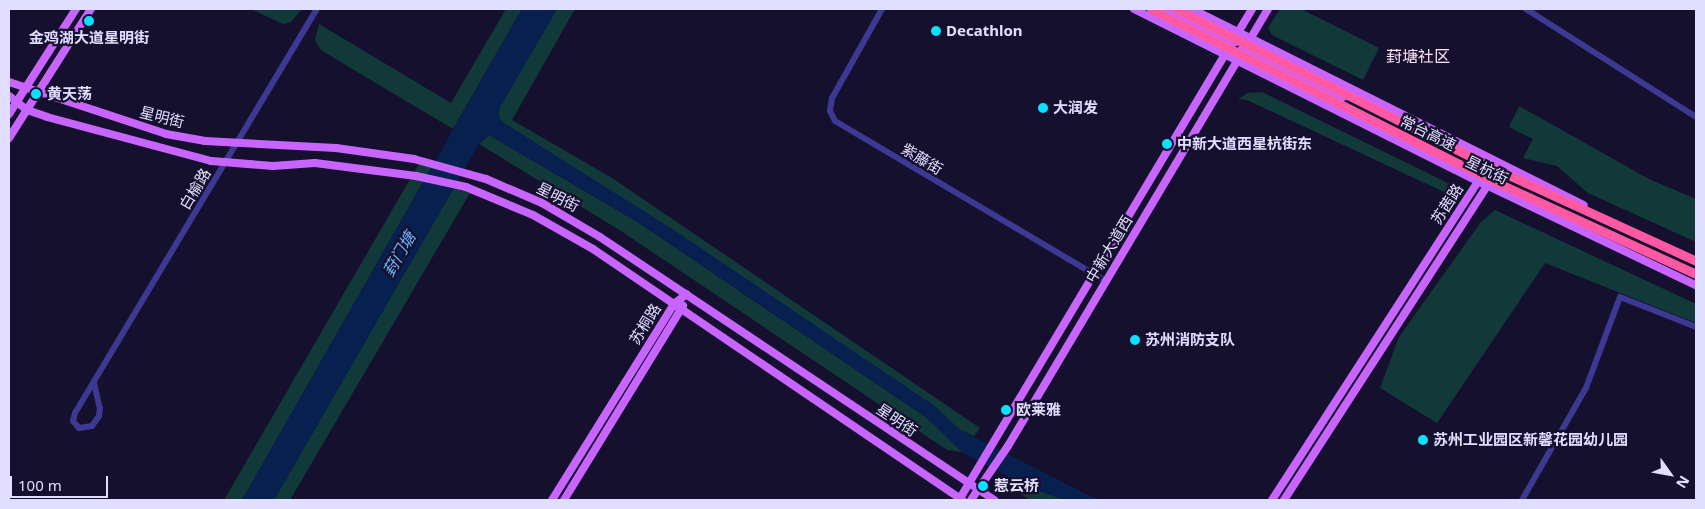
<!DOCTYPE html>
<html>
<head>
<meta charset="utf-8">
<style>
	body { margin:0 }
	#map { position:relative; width:1705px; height:509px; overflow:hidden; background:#16102f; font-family:"Noto Sans","Noto Sans SC",sans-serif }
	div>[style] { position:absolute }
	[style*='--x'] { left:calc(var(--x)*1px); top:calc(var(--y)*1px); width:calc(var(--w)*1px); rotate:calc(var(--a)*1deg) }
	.green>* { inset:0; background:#123939 }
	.water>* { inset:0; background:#072050 }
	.minor>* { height:6px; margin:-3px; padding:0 3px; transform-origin:3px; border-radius:3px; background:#3d3891 }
	.major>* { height:8px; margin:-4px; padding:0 4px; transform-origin:4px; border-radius:4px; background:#c965ff }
	.major-bridge>* { height:8px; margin:-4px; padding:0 4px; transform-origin:4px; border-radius:4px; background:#c965ff }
	.highway-bridge>* { height:9px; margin:-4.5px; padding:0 4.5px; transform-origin:4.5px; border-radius:4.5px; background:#ff59a4 }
	.dots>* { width:14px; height:14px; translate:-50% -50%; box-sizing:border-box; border:2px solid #16102f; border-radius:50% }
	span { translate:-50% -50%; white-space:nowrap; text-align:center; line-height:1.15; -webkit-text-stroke:4.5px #16102f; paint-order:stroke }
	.poi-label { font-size:15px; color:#e2deff; font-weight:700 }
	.left { translate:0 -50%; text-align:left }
	.street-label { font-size:15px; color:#e2deff }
	.neighbourhood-label { font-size:16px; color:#ffe0f3 }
	.water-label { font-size:16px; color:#6cb7ff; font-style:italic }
	.frame { position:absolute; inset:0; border:10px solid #e2deff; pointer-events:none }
	.north { position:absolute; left:1645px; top:449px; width:50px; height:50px; -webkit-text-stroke:4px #16102f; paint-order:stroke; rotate:122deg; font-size:14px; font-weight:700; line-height:20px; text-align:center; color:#e2deff }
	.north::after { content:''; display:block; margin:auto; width:18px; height:22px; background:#e2deff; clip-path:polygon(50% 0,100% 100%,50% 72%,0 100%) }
	.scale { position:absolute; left:10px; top:476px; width:98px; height:22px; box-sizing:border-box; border:2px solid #e2deff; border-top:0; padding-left:6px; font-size:15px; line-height:18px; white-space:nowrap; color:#e2deff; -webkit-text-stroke:4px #16102f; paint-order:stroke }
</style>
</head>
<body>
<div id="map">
	<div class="green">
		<i style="clip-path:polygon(251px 9px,299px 9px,301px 10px,291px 22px,283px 24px)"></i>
		<i style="clip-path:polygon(506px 9px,522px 9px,453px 129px,334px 58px,321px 50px,315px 40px,319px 24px,451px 103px)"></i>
		<i style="clip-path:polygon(557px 9px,575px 9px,512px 120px,612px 178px,980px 428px,974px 436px,960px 430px,933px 405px,501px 121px,498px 114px,500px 107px)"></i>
		<i style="clip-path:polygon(1280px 9px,1301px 9px,1379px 48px,1363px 80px,1272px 35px,1268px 28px)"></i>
		<i style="clip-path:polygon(1262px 92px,1454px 186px,1452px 197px,1447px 205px,1444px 192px,1247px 100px,1238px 99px,1248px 93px)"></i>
		<i style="clip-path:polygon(1519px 106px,1649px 179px,1696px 199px,1696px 242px,1588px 193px,1557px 166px,1523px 158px,1533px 139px,1509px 127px)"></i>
		<i style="clip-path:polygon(489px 135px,639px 223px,927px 418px,962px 452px,947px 450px,621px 231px,479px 144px)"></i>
		<i style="clip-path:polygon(420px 162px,431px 168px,242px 500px,224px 500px)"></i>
		<i style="clip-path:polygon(456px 184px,470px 193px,290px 500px,274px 500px)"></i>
		<i style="clip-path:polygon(1495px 210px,1696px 304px,1696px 323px,1545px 263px,1437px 423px,1380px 388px,1399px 337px,1481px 222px)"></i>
		<i style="clip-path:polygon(1012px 479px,1017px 482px,1064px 500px,1030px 500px,1016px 491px)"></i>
	</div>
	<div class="water">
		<i style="clip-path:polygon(522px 9px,557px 9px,500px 107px,498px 114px,501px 121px,677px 232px,933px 405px,960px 430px,1098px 500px,1064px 500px,1017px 482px,962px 452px,927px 418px,639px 223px,489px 135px,480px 142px,274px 500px,242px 500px)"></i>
	</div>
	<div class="minor">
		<i style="--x:882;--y:9;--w:102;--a:119.3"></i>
		<i style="--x:832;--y:98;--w:13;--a:99"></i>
		<i style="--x:830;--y:111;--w:11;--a:63"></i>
		<i style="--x:835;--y:121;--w:315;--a:30.6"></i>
		<i style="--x:1526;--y:9;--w:201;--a:32.4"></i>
		<i style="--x:94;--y:383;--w:26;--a:77"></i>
		<i style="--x:100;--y:408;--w:8;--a:97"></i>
		<i style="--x:99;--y:416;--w:12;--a:125"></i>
		<i style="--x:92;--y:426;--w:13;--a:171"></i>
		<i style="--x:79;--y:428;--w:9;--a:-131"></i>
		<i style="--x:73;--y:421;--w:8;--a:-76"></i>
		<i style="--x:75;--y:413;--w:471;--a:-59.1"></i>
		<i style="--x:1522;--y:500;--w:129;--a:-60.3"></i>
		<i style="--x:1586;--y:388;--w:97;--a:-69.5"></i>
		<i style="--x:1620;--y:297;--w:82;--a:21.5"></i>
	</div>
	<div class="major">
		<i style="--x:1134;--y:9;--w:396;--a:26.6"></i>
		<i style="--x:1488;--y:186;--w:230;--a:25.5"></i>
		<i style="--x:1164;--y:9;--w:76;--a:26.6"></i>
		<i style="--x:1232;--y:43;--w:4;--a:-14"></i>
		<i style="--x:1192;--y:9;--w:438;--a:26.6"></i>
		<i style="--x:1241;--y:50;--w:109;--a:26.1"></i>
		<i style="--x:1339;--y:98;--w:11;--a:-15"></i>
		<i style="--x:9;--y:82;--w:165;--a:18.3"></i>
		<i style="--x:166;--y:134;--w:40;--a:10"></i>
		<i style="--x:205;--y:141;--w:131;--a:3.1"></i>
		<i style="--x:336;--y:148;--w:79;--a:8"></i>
		<i style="--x:414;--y:159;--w:75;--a:15.5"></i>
		<i style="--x:486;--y:179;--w:61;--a:23.2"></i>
		<i style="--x:542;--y:203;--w:67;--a:30.4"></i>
		<i style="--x:600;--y:237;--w:474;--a:33.7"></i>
		<i style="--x:9;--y:96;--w:23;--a:38"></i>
		<i style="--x:27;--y:110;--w:21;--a:19"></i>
		<i style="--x:47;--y:117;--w:170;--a:15"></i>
		<i style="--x:211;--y:161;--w:62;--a:4.6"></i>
		<i style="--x:273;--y:166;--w:42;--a:-4.1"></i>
		<i style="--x:315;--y:163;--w:102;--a:7.3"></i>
		<i style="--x:9;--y:114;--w:125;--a:-57.5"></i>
		<i style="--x:9;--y:138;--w:153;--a:-57.6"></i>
		<i style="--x:466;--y:187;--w:73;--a:22.7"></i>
		<i style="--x:533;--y:215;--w:69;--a:29.5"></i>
		<i style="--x:593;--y:249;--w:447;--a:34.2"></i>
		<i style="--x:552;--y:500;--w:231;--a:-58.1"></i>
		<i style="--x:674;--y:304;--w:16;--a:-38"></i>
		<i style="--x:564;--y:500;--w:228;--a:-58.5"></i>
		<i style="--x:959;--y:500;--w:572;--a:-59.17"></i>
		<i style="--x:971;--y:500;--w:65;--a:-55.6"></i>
		<i style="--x:1008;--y:446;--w:508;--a:-59.25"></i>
		<i style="--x:1272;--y:500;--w:380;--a:-57.1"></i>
		<i style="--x:1478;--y:181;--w:25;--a:-43"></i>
		<i style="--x:1284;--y:500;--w:378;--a:-57.1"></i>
	</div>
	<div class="major-bridge">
		<i style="--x:416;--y:176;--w:51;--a:12.4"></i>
	</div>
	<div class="highway-bridge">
		<i style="--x:1151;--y:9;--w:374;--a:26.7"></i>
		<i style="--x:1485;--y:177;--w:232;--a:24.7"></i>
		<i style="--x:1176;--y:9;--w:352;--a:26.6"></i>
		<i style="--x:1491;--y:167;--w:226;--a:24.6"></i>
	</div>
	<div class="dots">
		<i style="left:89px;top:21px;background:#0ae0ff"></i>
		<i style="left:936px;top:31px;background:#0ae0ff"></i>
		<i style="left:36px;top:94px;background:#0ae0ff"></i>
		<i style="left:1043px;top:108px;background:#0ae0ff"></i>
		<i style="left:1167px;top:144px;background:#0ae0ff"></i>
		<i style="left:1135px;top:340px;background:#0ae0ff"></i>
		<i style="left:1006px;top:410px;background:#0ae0ff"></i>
		<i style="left:1423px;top:440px;background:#0ae0ff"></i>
		<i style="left:983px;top:486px;background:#0ae0ff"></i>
	</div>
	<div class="poi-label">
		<span class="left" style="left:946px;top:31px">Decathlon</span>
		<span style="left:89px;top:38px">金鸡湖大道星明街</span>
		<span class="left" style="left:47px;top:94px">黄天荡</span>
		<span class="left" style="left:1053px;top:108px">大润发</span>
		<span class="left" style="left:1177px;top:144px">中新大道西星杭街东</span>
		<span class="left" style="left:1145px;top:340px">苏州消防支队</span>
		<span class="left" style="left:1016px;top:410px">欧莱雅</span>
		<span class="left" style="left:1433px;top:440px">苏州工业园区新馨花园幼儿园</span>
		<span class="left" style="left:994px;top:486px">惹云桥</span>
	</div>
	<div class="street-label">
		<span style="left:162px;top:117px;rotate:14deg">星明街</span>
		<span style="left:1428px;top:133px;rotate:26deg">常台高速</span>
		<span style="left:922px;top:159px;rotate:31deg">紫藤街</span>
		<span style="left:1487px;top:170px;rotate:26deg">星杭街</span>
		<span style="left:195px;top:189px;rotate:-59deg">白榆路</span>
		<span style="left:558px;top:197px;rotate:27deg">星明街</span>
		<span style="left:1447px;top:204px;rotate:-57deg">苏茜路</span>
		<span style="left:1109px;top:249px;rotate:-59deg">中新大道西</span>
		<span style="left:645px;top:324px;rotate:-58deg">苏桐路</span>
		<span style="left:897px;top:420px;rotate:34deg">星明街</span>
	</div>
	<div class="neighbourhood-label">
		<span style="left:1418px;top:56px">葑塘社区</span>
	</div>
	<div class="water-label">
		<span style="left:399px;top:254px;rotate:-60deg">葑门塘</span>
	</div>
	<div class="frame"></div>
	<div class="north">N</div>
	<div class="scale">100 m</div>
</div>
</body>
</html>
